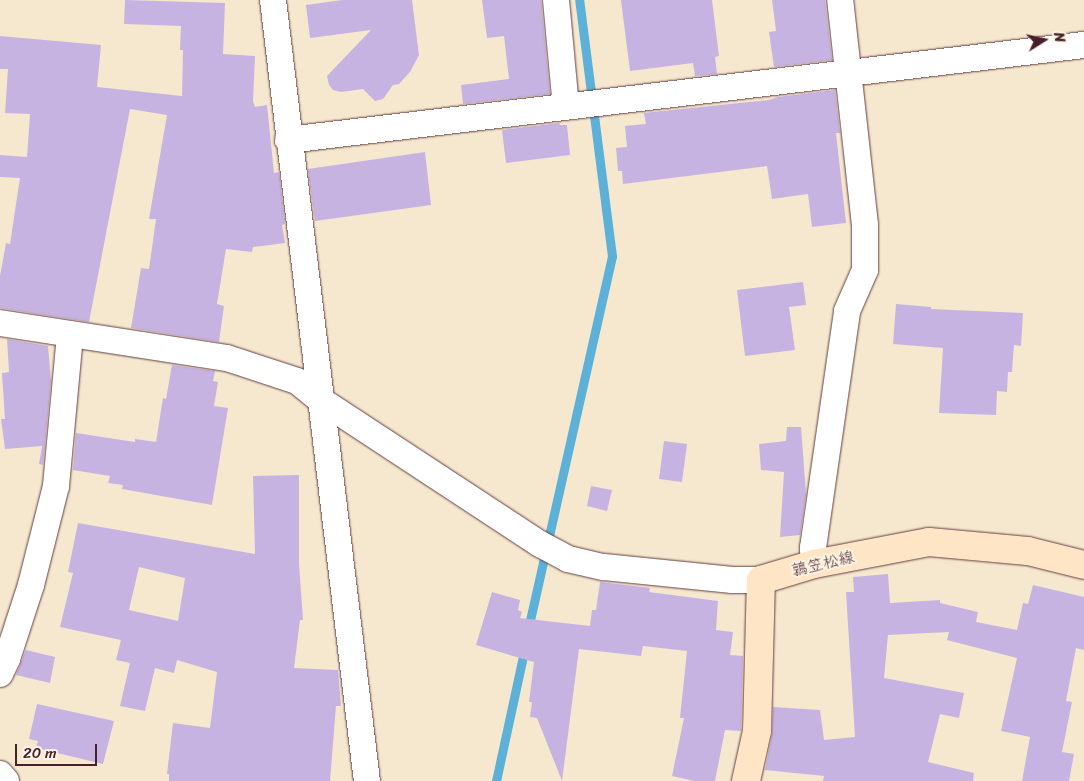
<!DOCTYPE html>
<html>
<head>
<meta charset="utf-8">
<style>
	body { margin:0 }
	#map { position:relative; width:1084px; height:781px; overflow:hidden; background:#f6e8ce; font-family:Sriracha,"Klee One",sans-serif }
	div>[style] { position:absolute }
	[style*='--x'] { left:calc(var(--x)*1px); top:calc(var(--y)*1px); width:calc(var(--w)*1px); rotate:calc(var(--a)*1deg) }
	.stream>* { height:9px; margin:-4.5px; padding:0 4.5px; transform-origin:4.5px; border-radius:4.5px; background:#5db1d9 }
	.building>* { inset:0; background:#c7b3e1 }
	.roads { filter:drop-shadow(0 0 1px #643d43) drop-shadow(0 0 1px #643d43) }
	.street>* { height:26px; margin:-13px; padding:0 13px; transform-origin:13px; border-radius:13px; background:#fff }
	.secondary>* { height:28px; margin:-14px; padding:0 14px; transform-origin:14px; border-radius:14px; background:#fde5c5 }
	span { translate:-50% -50%; white-space:nowrap; text-align:center; line-height:1.15; -webkit-text-stroke:4px #fcf5e5; paint-order:stroke }
	.street-label { font-size:16px; color:#4a1f2b }
	.north { position:absolute; left:1019px; top:15px; width:50px; height:50px; -webkit-text-stroke:4px #fcf5e5; paint-order:stroke; rotate:80deg; font-size:14px; font-weight:700; line-height:20px; text-align:center; color:#4a1f2b }
	.north::after { content:''; display:block; margin:auto; width:18px; height:22px; background:#4a1f2b; clip-path:polygon(50% 0,100% 100%,50% 72%,0 100%) }
	.scale { position:absolute; left:15px; top:744px; width:82px; height:22px; box-sizing:border-box; border:2px solid #4a1f2b; border-top:0; padding-left:6px; font-size:15px; line-height:18px; white-space:nowrap; color:#4a1f2b; -webkit-text-stroke:4px #fcf5e5; paint-order:stroke }
</style>
</head>
<body>
<div id="map">
	<div class="stream">
		<i style="--x:528;--y:629;--w:382;--a:-77.3"></i>
		<i style="--x:612;--y:256;--w:258;--a:-97.3"></i>
		<i style="--x:496;--y:781;--w:137;--a:-77.8"></i>
	</div>
	<div class="building">
		<i style="clip-path:polygon(125px 0,225px 3px,223px 54px,255px 56px,253px 101px,255px 107px,267px 105px,274px 173px,279px 172px,285px 224px,282px 225px,285px 243px,253px 247px,252px 252px,226px 249px,217px 304px,224px 306px,219px 342px,131px 328px,141px 268px,149px 269px,156px 219px,149px 219px,167px 115px,130px 109px,89px 322px,0 308px,0 276px,6px 243px,10px 244px,20px 178px,0 177px,0 155px,27px 157px,30px 114px,5px 113px,8px 69px,0 69px,0 36px,101px 45px,97px 87px,182px 96px,183px 50px,180px 50px,181px 26px,124px 24px)"></i>
		<i style="clip-path:polygon(342px 0,412px 0,419px 55px,410px 72px,399px 84px,393px 85px,383px 99px,375px 101px,363px 89px,341px 92px,333px 90px,329px 85px,327px 76px,371px 30px,310px 38px,306px 5px)"></i>
		<i style="clip-path:polygon(482px 0,541px 0,550px 94px,463px 104px,461px 85px,509px 79px,504px 36px,487px 38px)"></i>
		<i style="clip-path:polygon(621px 0,712px 0,719px 56px,715px 57px,717px 74px,695px 76px,693px 63px,630px 71px)"></i>
		<i style="clip-path:polygon(772px 0,825px 0,832px 60px,774px 67px,769px 32px,776px 31px)"></i>
		<i style="clip-path:polygon(835px 90px,840px 133px,836px 133px,846px 223px,812px 227px,808px 194px,772px 199px,767px 166px,623px 184px,622px 171px,618px 171px,616px 148px,627px 147px,625px 126px,646px 124px,644px 113px,769px 100px,778px 97px)"></i>
		<i style="clip-path:polygon(559px 123px,560px 125px,567px 125px,570px 155px,506px 163px,502px 130px)"></i>
		<i style="clip-path:polygon(425px 152px,431px 205px,315px 221px,308px 169px)"></i>
		<i style="clip-path:polygon(803px 282px,806px 305px,789px 307px,795px 350px,745px 356px,737px 290px)"></i>
		<i style="clip-path:polygon(896px 304px,931px 307px,931px 309px,1023px 313px,1021px 346px,1014px 345px,1012px 372px,1008px 372px,1007px 392px,997px 391px,996px 415px,939px 413px,943px 348px,893px 344px)"></i>
		<i style="clip-path:polygon(7px 339px,48px 346px,51px 381px,43px 465px,39px 464px,42px 446px,5px 449px,1px 419px,5px 419px,2px 373px,9px 372px)"></i>
		<i style="clip-path:polygon(172px 365px,215px 371px,213px 381px,218px 382px,214px 406px,228px 408px,212px 505px,122px 489px,123px 485px,108px 483px,110px 476px,73px 470px,76px 433px,135px 442px,135px 439px,156px 442px,163px 398px,166px 399px)"></i>
		<i style="clip-path:polygon(787px 427px,801px 427px,806px 494px,800px 535px,780px 537px,784px 472px,761px 470px,759px 444px,786px 441px)"></i>
		<i style="clip-path:polygon(664px 441px,687px 444px,682px 482px,659px 479px)"></i>
		<i style="clip-path:polygon(evenodd,299px 475px,299px 564px,303px 620px,300px 620px,294px 668px,338px 670px,341px 706px,336px 706px,330px 781px,169px 781px,169px 774px,167px 774px,173px 723px,210px 728px,217px 672px,177px 660px,174px 673px,155px 668px,145px 711px,120px 706px,130px 663px,116px 660px,121px 640px,60px 627px,73px 573px,68px 572px,78px 523px,255px 554px,253px 476px,299px 475px,139px 567px,185px 578px,178px 621px,129px 610px,139px 567px)"></i>
		<i style="clip-path:polygon(591px 486px,612px 490px,607px 511px,587px 506px)"></i>
		<i style="clip-path:polygon(888px 574px,890px 603px,940px 600px,940px 603px,978px 612px,976px 622px,1017px 630px,1023px 603px,1028px 604px,1033px 585px,1084px 597px,1084px 650px,1076px 648px,1066px 701px,1072px 702px,1062px 752px,1074px 754px,1069px 781px,1022px 781px,1030px 737px,1001px 731px,1017px 658px,947px 640px,949px 632px,888px 635px,884px 678px,964px 693px,959px 718px,940px 714px,928px 762px,974px 773px,973px 781px,823px 781px,824px 776px,765px 770px,772px 734px,773px 707px,820px 710px,824px 740px,855px 737px,846px 592px,854px 592px,853px 577px)"></i>
		<i style="clip-path:polygon(600px 582px,650px 588px,649px 592px,718px 601px,716px 630px,733px 632px,730px 655px,743px 656px,741px 731px,725px 730px,715px 781px,694px 781px,672px 776px,684px 718px,680px 718px,687px 651px,643px 646px,641px 656px,579px 649px,562px 781px,537px 718px,530px 717px,532px 702px,529px 702px,534px 662px,476px 645px,492px 592px,520px 600px,518px 610px,522px 612px,520px 618px,590px 626px,592px 610px,596px 610px)"></i>
		<i style="clip-path:polygon(26px 650px,55px 657px,50px 683px,16px 675px)"></i>
		<i style="clip-path:polygon(37px 704px,114px 721px,103px 764px,36px 748px,38px 741px,29px 739px)"></i>
	</div>
	<div class="roads">
		<div class="street">
			<i style="--x:273;--y:0;--w:787;--a:83.14"></i>
			<i style="--x:556;--y:0;--w:107;--a:84.7"></i>
			<i style="--x:288;--y:140;--w:802;--a:-6.81"></i>
			<i style="--x:0;--y:323;--w:230;--a:8.8"></i>
			<i style="--x:227;--y:358;--w:74;--a:18.2"></i>
			<i style="--x:297;--y:381;--w:28;--a:39"></i>
			<i style="--x:319;--y:399;--w:264;--a:33.3"></i>
			<i style="--x:540;--y:544;--w:32;--a:28"></i>
			<i style="--x:568;--y:559;--w:37;--a:13"></i>
			<i style="--x:604;--y:567;--w:129;--a:5.8"></i>
			<i style="--x:732;--y:580;--w:29;--a:0"></i>
			<i style="--x:814;--y:564;--w:16;--a:-94"></i>
			<i style="--x:813;--y:548;--w:239;--a:-81.8"></i>
			<i style="--x:847;--y:311;--w:45;--a:-66.3"></i>
			<i style="--x:865;--y:270;--w:45;--a:-90"></i>
			<i style="--x:865;--y:225;--w:226;--a:-96.3"></i>
			<i style="--x:0;--y:674;--w:17;--a:-65"></i>
			<i style="--x:7;--y:659;--w:78;--a:-72"></i>
			<i style="--x:31;--y:585;--w:102;--a:-75.8"></i>
			<i style="--x:56;--y:486;--w:152;--a:-84.7"></i>
			<i style="--x:0;--y:774;--w:9;--a:49"></i>
		</div>
		<div class="secondary">
			<i style="--x:746;--y:781;--w:51;--a:-77.6"></i>
			<i style="--x:757;--y:731;--w:151;--a:-88.5"></i>
			<i style="--x:761;--y:580;--w:55;--a:-16.8"></i>
			<i style="--x:814;--y:564;--w:117;--a:-10.8"></i>
			<i style="--x:929;--y:542;--w:99;--a:5.2"></i>
			<i style="--x:1028;--y:551;--w:58;--a:14"></i>
		</div>
	</div>
	<div class="street-label">
		<span style="left:823px;top:564px;rotate:-13deg">鶉笠松線</span>
	</div>
	<div class="north">N</div>
	<div class="scale">20 m</div>
</div>
</body>
</html>
